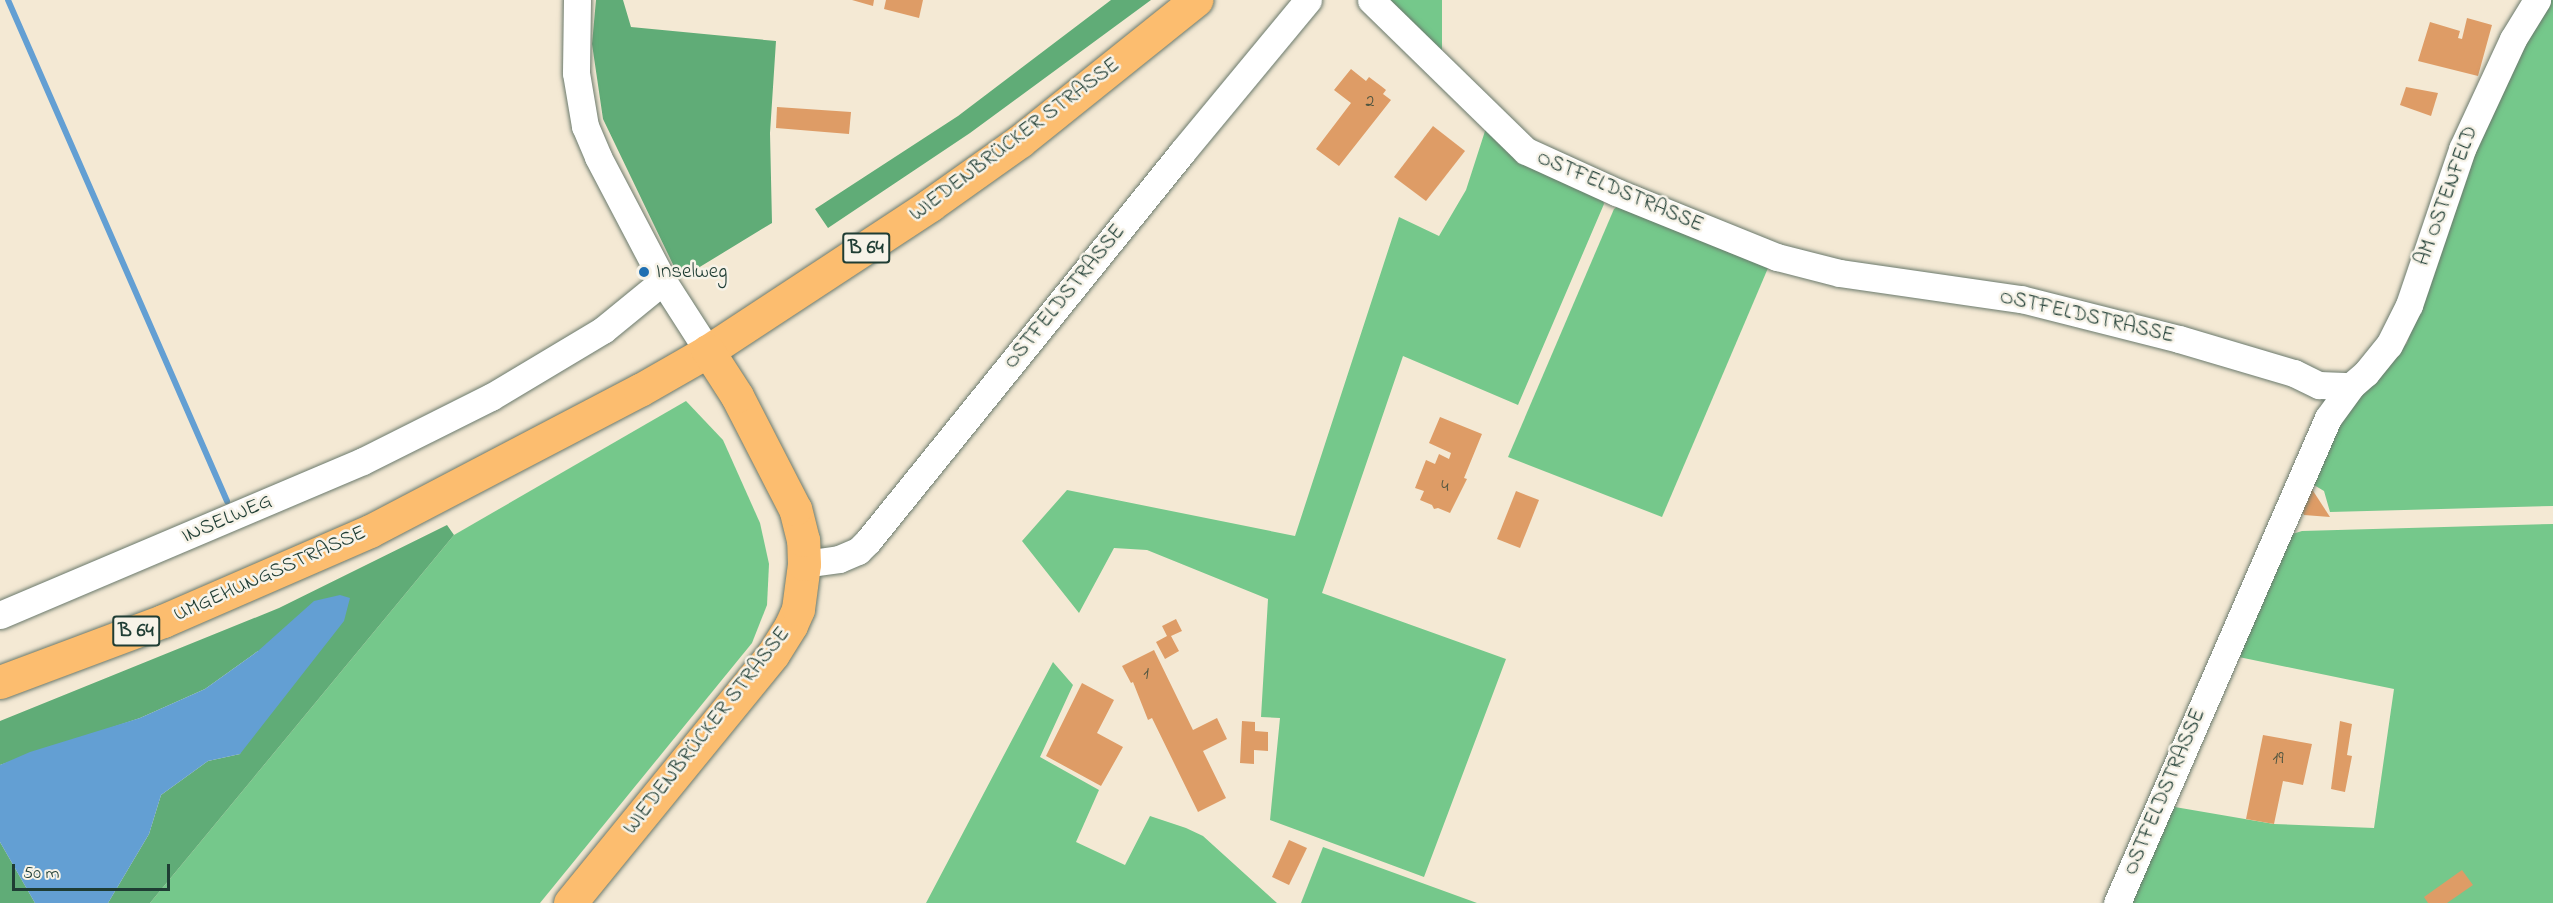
<!DOCTYPE html>
<html>
<head>
<meta charset="utf-8">
<style>
	body { margin:0 }
	#map { position:relative; width:2553px; height:903px; overflow:hidden; background:#f4e9d4; font-family:"Indie Flower",sans-serif }
	div>[style] { position:absolute }
	[style*='--x'] { left:calc(var(--x)*1px); top:calc(var(--y)*1px); width:calc(var(--w)*1px); rotate:calc(var(--a)*1deg) }
	.green>* { inset:0; background:#75c88b }
	.forest>* { inset:0; background:#60ac77 }
	.water>* { inset:0; background:#639fd3 }
	.stream>* { height:6px; margin:-3px; padding:0 3px; transform-origin:3px; border-radius:3px; background:#639fd3 }
	.building>* { inset:0; background:#de9c66 }
	.roads { filter:drop-shadow(0 0 2px #6a796c) drop-shadow(0 0 2px #6a796c) }
	.minor>* { height:27px; margin:-13.5px; padding:0 13.5px; transform-origin:13.5px; border-radius:13.5px; background:#fff }
	.major>* { height:33px; margin:-16.5px; padding:0 16.5px; transform-origin:16.5px; border-radius:16.5px; background:#fcbd6f }
	.dots>* { width:16px; height:16px; translate:-50% -50%; box-sizing:border-box; border:3px solid #f7f3e8; border-radius:50% }
	span { translate:-50% -50%; white-space:nowrap; text-align:center; line-height:1.15; -webkit-text-stroke:5px #f7f3e8; paint-order:stroke }
	.number-label { font-size:18px; color:#4f5540 }
	.number-label span { -webkit-text-stroke-width:0 }
	.shield-label span { padding:2px 4px; background:#f7f3e8; border:2px solid; border-radius:4px; -webkit-text-stroke-width:0 }
	.shield-label { font-size:20px; color:#1f3d34; font-weight:700 }
	.street-label { font-size:21px; color:#1f3d34 }
	.poi-label { font-size:21px; color:#1f3d34 }
	.left { translate:0 -50%; text-align:left }
	.scale { position:absolute; left:12px; top:864px; width:158px; height:27px; box-sizing:border-box; border:3px solid #1f3d34; border-top:0; padding-left:8px; font-size:18px; line-height:21px; white-space:nowrap; color:#1f3d34; -webkit-text-stroke:4px #f7f3e8; paint-order:stroke }
</style>
</head>
<body>
<div id="map">
	<div class="green">
		<i style="clip-path:polygon(1385px 0,1442px 0,1442px 57px)"></i>
		<i style="clip-path:polygon(2548px 0,2553px 0,2553px 506px,2330px 512px,2324px 491px,2309px 482px,2336px 424px,2407px 343px,2472px 151px)"></i>
		<i style="clip-path:polygon(1486px 128px,1601px 192px,1604px 204px,1518px 405px,1403px 356px,1322px 593px,1506px 659px,1424px 877px,1270px 820px,1280px 718px,1261px 717px,1268px 599px,1147px 550px,1114px 548px,1079px 613px,1022px 541px,1067px 490px,1295px 536px,1399px 217px,1439px 236px,1466px 190px)"></i>
		<i style="clip-path:polygon(1624px 202px,1771px 261px,1662px 517px,1508px 457px,1614px 209px)"></i>
		<i style="clip-path:polygon(686px 401px,723px 440px,760px 523px,769px 564px,767px 605px,752px 643px,540px 903px,150px 903px,454px 535px)"></i>
		<i style="clip-path:polygon(2553px 524px,2553px 903px,2127px 903px,2169px 806px,2274px 824px,2374px 828px,2394px 689px,2234px 656px,2286px 536px,2302px 531px)"></i>
		<i style="clip-path:polygon(1053px 662px,1073px 685px,1040px 757px,1099px 790px,1076px 842px,1125px 865px,1150px 816px,1186px 828px,1203px 836px,1277px 903px,926px 903px)"></i>
		<i style="clip-path:polygon(1323px 847px,1477px 903px,1301px 903px)"></i>
	</div>
	<div class="forest">
		<i style="clip-path:polygon(596px 0,623px 0,631px 27px,776px 41px,770px 133px,772px 223px,680px 279px,603px 119px,592px 44px)"></i>
		<i style="clip-path:polygon(1111px 0,1151px 0,970px 133px,828px 228px,815px 209px,958px 116px)"></i>
		<i style="clip-path:polygon(447px 525px,454px 535px,150px 903px,108px 903px,149px 834px,161px 795px,208px 761px,240px 754px,258px 651px,205px 689px,140px 718px,0 765px,0 721px,279px 608px)"></i>
		<i style="clip-path:polygon(0 842px,35px 903px,0 903px)"></i>
	</div>
	<div class="water">
		<i style="clip-path:polygon(340px 595px,350px 598px,344px 621px,240px 754px,208px 761px,161px 795px,149px 834px,108px 903px,35px 903px,0 842px,0 765px,30px 752px,140px 718px,205px 689px,258px 651px,314px 601px)"></i>
	</div>
	<div class="stream">
		<i style="--x:8;--y:0;--w:547;--a:66.39"></i>
	</div>
	<div class="building">
		<i style="clip-path:polygon(852px 0,874px 0,873px 6px)"></i>
		<i style="clip-path:polygon(886px 0,923px 0,919px 18px,884px 9px)"></i>
		<i style="clip-path:polygon(2467px 18px,2492px 25px,2478px 76px,2418px 61px,2430px 22px,2460px 31px,2458px 38px,2462px 39px)"></i>
		<i style="clip-path:polygon(1351px 69px,1366px 81px,1369px 77px,1381px 86px,1386px 90px,1383px 94px,1391px 100px,1339px 166px,1316px 149px,1351px 103px,1334px 90px)"></i>
		<i style="clip-path:polygon(2406px 87px,2438px 93px,2431px 116px,2400px 105px)"></i>
		<i style="clip-path:polygon(777px 107px,851px 112px,849px 134px,776px 128px)"></i>
		<i style="clip-path:polygon(1433px 126px,1465px 151px,1426px 201px,1394px 177px)"></i>
		<i style="clip-path:polygon(1440px 417px,1482px 434px,1464px 478px,1467px 479px,1450px 513px,1438px 508px,1434px 509px,1432px 505px,1420px 500px,1424px 491px,1415px 488px,1426px 460px,1435px 464px,1439px 454px,1449px 459px,1451px 453px,1429px 443px)"></i>
		<i style="clip-path:polygon(2306px 480px,2330px 517px,2304px 515px,2297px 501px)"></i>
		<i style="clip-path:polygon(1516px 491px,1539px 500px,1520px 548px,1497px 539px)"></i>
		<i style="clip-path:polygon(1176px 619px,1182px 631px,1171px 636px,1179px 651px,1165px 659px,1156px 642px,1167px 636px,1162px 626px)"></i>
		<i style="clip-path:polygon(1154px 650px,1193px 730px,1217px 718px,1227px 739px,1203px 751px,1226px 798px,1198px 812px,1152px 718px,1148px 720px,1133px 682px,1131px 683px,1122px 666px)"></i>
		<i style="clip-path:polygon(1082px 683px,1114px 700px,1097px 733px,1123px 747px,1101px 786px,1046px 756px)"></i>
		<i style="clip-path:polygon(1242px 721px,1255px 722px,1255px 731px,1268px 732px,1268px 751px,1254px 750px,1254px 764px,1240px 763px)"></i>
		<i style="clip-path:polygon(2340px 721px,2352px 724px,2347px 755px,2352px 756px,2345px 792px,2331px 789px)"></i>
		<i style="clip-path:polygon(2263px 735px,2312px 744px,2303px 785px,2283px 781px,2274px 824px,2246px 819px)"></i>
		<i style="clip-path:polygon(1289px 840px,1307px 848px,1289px 885px,1272px 877px)"></i>
		<i style="clip-path:polygon(2462px 870px,2473px 885px,2447px 903px,2428px 903px,2424px 897px)"></i>
	</div>
	<div class="roads">
		<div class="minor">
			<i style="--x:577;--y:0;--w:73;--a:90.8"></i>
			<i style="--x:576;--y:73;--w:54;--a:80.4"></i>
			<i style="--x:585;--y:126;--w:34;--a:67"></i>
			<i style="--x:598;--y:157;--w:140;--a:62.3"></i>
			<i style="--x:663;--y:281;--w:83;--a:57.3"></i>
			<i style="--x:1371;--y:0;--w:216;--a:44.3"></i>
			<i style="--x:1526;--y:151;--w:99;--a:24.5"></i>
			<i style="--x:1616;--y:192;--w:174;--a:22"></i>
			<i style="--x:1777;--y:257;--w:65;--a:14.3"></i>
			<i style="--x:1840;--y:273;--w:183;--a:8.2"></i>
			<i style="--x:2021;--y:299;--w:163;--a:14.2"></i>
			<i style="--x:2179;--y:339;--w:120;--a:16.5"></i>
			<i style="--x:2294;--y:373;--w:28;--a:26"></i>
			<i style="--x:2319;--y:385;--w:32;--a:2"></i>
			<i style="--x:804;--y:564;--w:35;--a:-8"></i>
			<i style="--x:839;--y:559;--w:21;--a:-23"></i>
			<i style="--x:858;--y:551;--w:14;--a:-45"></i>
			<i style="--x:868;--y:541;--w:501;--a:-51.07"></i>
			<i style="--x:1183;--y:151;--w:196;--a:-50.4"></i>
			<i style="--x:0;--y:615;--w:394;--a:-23"></i>
			<i style="--x:363;--y:461;--w:143;--a:-26.6"></i>
			<i style="--x:491;--y:397;--w:131;--a:-30.9"></i>
			<i style="--x:603;--y:330;--w:77;--a:-39.2"></i>
			<i style="--x:2117;--y:903;--w:529;--a:-66.49"></i>
			<i style="--x:2328;--y:418;--w:39;--a:-54"></i>
			<i style="--x:2351;--y:386;--w:20;--a:-41"></i>
			<i style="--x:2366;--y:373;--w:36;--a:-51"></i>
			<i style="--x:2389;--y:345;--w:45;--a:-63.4"></i>
			<i style="--x:2409;--y:305;--w:165;--a:-71.2"></i>
			<i style="--x:2462;--y:149;--w:121;--a:-65.1"></i>
			<i style="--x:2513;--y:39;--w:46;--a:-58.4"></i>
		</div>
		<div class="major">
			<i style="--x:0;--y:682;--w:174;--a:-20.5"></i>
			<i style="--x:163;--y:621;--w:226;--a:-23.5"></i>
			<i style="--x:370;--y:531;--w:305;--a:-27.6"></i>
			<i style="--x:640;--y:390;--w:78;--a:-29.8"></i>
			<i style="--x:708;--y:351;--w:266;--a:-33.3"></i>
			<i style="--x:930;--y:205;--w:110;--a:-35.4"></i>
			<i style="--x:1020;--y:141;--w:226;--a:-38.7"></i>
			<i style="--x:570;--y:903;--w:321;--a:-50.8"></i>
			<i style="--x:773;--y:654;--w:34;--a:-58"></i>
			<i style="--x:791;--y:625;--w:17;--a:-66"></i>
			<i style="--x:798;--y:609;--w:45;--a:-82.4"></i>
			<i style="--x:804;--y:564;--w:24;--a:-92"></i>
			<i style="--x:803;--y:540;--w:32;--a:-104"></i>
			<i style="--x:795;--y:509;--w:127;--a:-117.2"></i>
			<i style="--x:737;--y:396;--w:54;--a:-122.8"></i>
		</div>
	</div>
	<div class="dots">
		<i style="left:644px;top:272px;background:#1f6fb2"></i>
	</div>
	<div class="number-label">
		<span style="left:1370px;top:102px">2</span>
		<span style="left:1445px;top:487px">4</span>
		<span style="left:1146px;top:674px">1</span>
		<span style="left:2278px;top:759px">19</span>
	</div>
	<div class="shield-label">
		<span style="left:866px;top:248px">B 64</span>
		<span style="left:136px;top:631px">B 64</span>
	</div>
	<div class="street-label">
		<span style="left:1015px;top:140px;rotate:-37deg">WIEDENBRÜCKER STRASSE</span>
		<span style="left:1620px;top:192px;rotate:23deg">OSTFELDSTRASSE</span>
		<span style="left:2447px;top:196px;rotate:-70deg">AM OSTENFELD</span>
		<span style="left:1065px;top:297px;rotate:-51deg">OSTFELDSTRASSE</span>
		<span style="left:2087px;top:317px;rotate:13deg">OSTFELDSTRASSE</span>
		<span style="left:227px;top:519px;rotate:-23deg">INSELWEG</span>
		<span style="left:270px;top:574px;rotate:-24deg">UMGEHUNGSSTRASSE</span>
		<span style="left:707px;top:731px;rotate:-52deg">WIEDENBRÜCKER STRASSE</span>
		<span style="left:2165px;top:792px;rotate:-67deg">OSTFELDSTRASSE</span>
	</div>
	<div class="poi-label">
		<span class="left" style="left:656px;top:272px">Inselweg</span>
	</div>
	<div class="scale">50 m</div>
</div>
</body>
</html>
